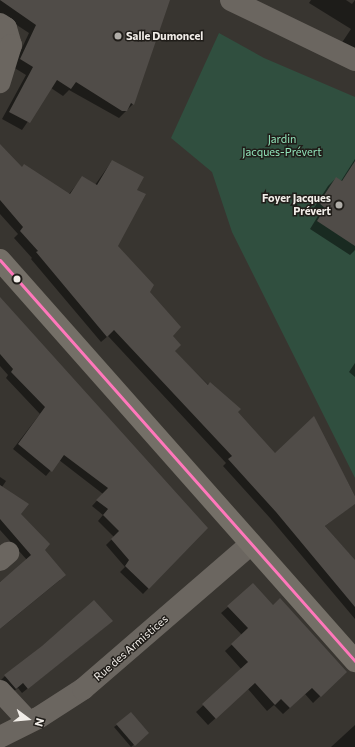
<!DOCTYPE html>
<html>
<head>
<meta charset="utf-8">
<style>
	body { margin:0 }
	#map { position:relative; width:355px; height:747px; overflow:hidden; background:#383530; font-family:Commissioner,sans-serif }
	div>[style] { position:absolute }
	[style*='--x'] { left:calc(var(--x)*1px); top:calc(var(--y)*1px); width:calc(var(--w)*1px); rotate:calc(var(--a)*1deg) }
	.green>* { inset:0; background:#304f3f }
	.shadow>* { inset:0; background:#0007 }
	.building>* { inset:0; background:#504c48 }
	.minor>* { height:22px; margin:-11px; padding:0 11px; transform-origin:11px; border-radius:11px; background:#6b6660 }
	.major>* { height:22px; margin:-11px; padding:0 11px; transform-origin:11px; border-radius:11px; background:#746f67 }
	.bus-1>* { height:3px; margin:-1.5px; padding:0 1.5px; transform-origin:1.5px; border-radius:1.5px; background:#f7b }
	.dots>* { width:11px; height:11px; translate:-50% -50%; box-sizing:border-box; border:2px solid #201d19; border-radius:50% }
	span { translate:-50% -50%; white-space:nowrap; text-align:center; line-height:1.15; -webkit-text-stroke:3px #201d19; paint-order:stroke }
	.poi-label { font-size:11px; color:#f1ede8; font-weight:700 }
	.left { translate:0 -50%; text-align:left }
	.right { translate:-100% -50%; text-align:right }
	.park-label { font-size:11px; color:#92e5bb }
	.street-label { font-size:11px; color:#f1ede8 }
	.north { position:absolute; left:8px; top:699px; width:40px; height:40px; -webkit-text-stroke:3px #201d19; paint-order:stroke; rotate:106deg; font-size:11px; font-weight:700; line-height:16px; text-align:center; color:#f1ede8 }
	.north::after { content:''; display:block; margin:auto; width:14px; height:18px; background:#f1ede8; clip-path:polygon(50% 0,100% 100%,50% 72%,0 100%) }
</style>
</head>
<body>
<div id="map">
	<div class="green">
		<i style="clip-path:polygon(219px 33px,264px 58px,355px 97px,355px 478px,232px 232px,212px 172px,171px 138px)"></i>
	</div>
	<div class="shadow">
		<i style="clip-path:polygon(0 0,169px 0,133px 104px,119px 118px,69px 90px,63px 96px,51px 88px,22px 130px,2px 119px,26px 75px,13px 67px,29px 33px,0 14px)"></i>
		<i style="clip-path:polygon(311px 0,346px 0,352px 4px,355px 0,355px 51px,341px 44px,351px 29px,309px 3px)"></i>
		<i style="clip-path:polygon(0 151px,22px 168px,69px 194px,82px 178px,95px 185px,112px 161px,136px 190px,117px 246px,149px 292px,171px 336px,174px 351px,236px 412px,275px 455px,313px 418px,355px 496px,355px 503px,325px 526px,355px 561px,355px 619px,270px 518px,223px 466px,226px 463px,108px 336px,101px 342px,31px 259px,32px 258px,14px 238px,18px 234px,0 214px)"></i>
		<i style="clip-path:polygon(355px 159px,355px 250px,350px 255px,310px 229px,318px 216px,312px 211px,328px 186px,336px 178px,341px 181px)"></i>
		<i style="clip-path:polygon(0 299px,206px 528px,143px 594px,120px 572px,125px 567px,106px 545px,114px 537px,98px 521px,103px 515px,92px 506px,103px 494px,59px 460px,46px 476px,13px 449px,40px 414px,6px 378px,8px 375px,0 366px)"></i>
		<i style="clip-path:polygon(355px 363px,355px 377px,349px 372px)"></i>
		<i style="clip-path:polygon(0 477px,6px 481px,2px 487px,44px 550px,60px 580px,0 629px,0 582px,27px 560px,0 530px)"></i>
		<i style="clip-path:polygon(273px 606px,345px 672px,313px 703px,305px 694px,283px 714px,274px 705px,267px 711px,248px 689px,208px 725px,196px 712px,242px 670px,225px 651px,242px 635px,221px 613px,228px 607px)"></i>
		<i style="clip-path:polygon(106px 626px,22px 693px,18px 688px,10px 694px,0 681px,5px 676px)"></i>
		<i style="clip-path:polygon(117px 725px,148px 733px,131px 747px,114px 727px)"></i>
		<i style="clip-path:polygon(355px 725px,355px 747px,331px 747px)"></i>
	</div>
	<div class="building">
		<i style="clip-path:polygon(0 0,170px 0,134px 105px,131px 103px,127px 111px,122px 111px,76px 82px,71px 89px,57px 80px,30px 123px,9px 112px,33px 67px,20px 59px,36px 25px)"></i>
		<i style="clip-path:polygon(0 144px,22px 167px,24px 164px,70px 194px,82px 176px,97px 185px,112px 160px,144px 177px,137px 190px,146px 194px,118px 246px,154px 285px,150px 292px,181px 327px,173px 336px,181px 345px,175px 351px,208px 385px,210px 382px,241px 409px,238px 412px,275px 453px,314px 416px,355px 496px,355px 504px,325px 526px,355px 560px,355px 607px,276px 512px,228px 459px,232px 456px,114px 330px,107px 337px,36px 252px,38px 251px,20px 231px,23px 227px,0 200px)"></i>
		<i style="clip-path:polygon(355px 161px,355px 246px,317px 221px,325px 208px,319px 203px,336px 177px,342px 181px)"></i>
		<i style="clip-path:polygon(0 297px,208px 528px,149px 589px,125px 566px,129px 560px,111px 539px,119px 531px,103px 515px,108px 509px,96px 500px,108px 488px,64px 455px,52px 472px,18px 444px,45px 407px,11px 372px,13px 369px,0 354px)"></i>
		<i style="clip-path:polygon(0 485px,29px 504px,21px 514px,50px 544px,45px 550px,66px 575px,0 629px,0 582px,31px 555px,0 519px)"></i>
		<i style="clip-path:polygon(253px 583px,273px 605px,280px 598px,347px 672px,321px 697px,312px 688px,290px 708px,281px 699px,275px 705px,255px 683px,216px 719px,202px 704px,248px 662px,231px 644px,248px 628px,227px 606px)"></i>
		<i style="clip-path:polygon(94px 600px,113px 621px,28px 689px,23px 683px,16px 689px,4px 675px,42px 646px)"></i>
		<i style="clip-path:polygon(131px 712px,149px 733px,135px 746px,116px 724px)"></i>
	</div>
	<div class="minor">
		<i style="--x:231;--y:0;--w:138;--a:25.8"></i>
		<i style="--x:0;--y:24;--w:7;--a:34"></i>
		<i style="--x:6;--y:28;--w:18;--a:74"></i>
		<i style="--x:11;--y:45;--w:39;--a:107"></i>
		<i style="--x:0;--y:560;--w:11;--a:-41"></i>
		<i style="--x:0;--y:691;--w:42;--a:46.9"></i>
		<i style="--x:0;--y:737;--w:42;--a:-26.6"></i>
		<i style="--x:38;--y:718;--w:54;--a:-32.8"></i>
		<i style="--x:83;--y:689;--w:222;--a:-40.8"></i>
	</div>
	<div class="major">
		<i style="--x:0;--y:260;--w:536;--a:48.48"></i>
	</div>
	<div class="bus-1">
		<i style="--x:0;--y:260;--w:536;--a:48.48"></i>
	</div>
	<div class="dots">
		<i style="left:118px;top:36px;background:#b0ada8"></i>
		<i style="left:339px;top:205px;background:#b0ada8"></i>
		<i style="left:17px;top:279px;background:#f1ede8"></i>
	</div>
	<div class="poi-label">
		<span class="left" style="left:126px;top:36px">Salle Dumoncel</span>
		<span class="right" style="left:331px;top:205px">Foyer Jacques<br>Prévert</span>
	</div>
	<div class="park-label">
		<span style="left:282px;top:146px">Jardin<br>Jacques-Prévert</span>
	</div>
	<div class="street-label">
		<span style="left:131px;top:648px;rotate:-41deg">Rue des Armistices</span>
	</div>
	<div class="north">N</div>
</div>
</body>
</html>
